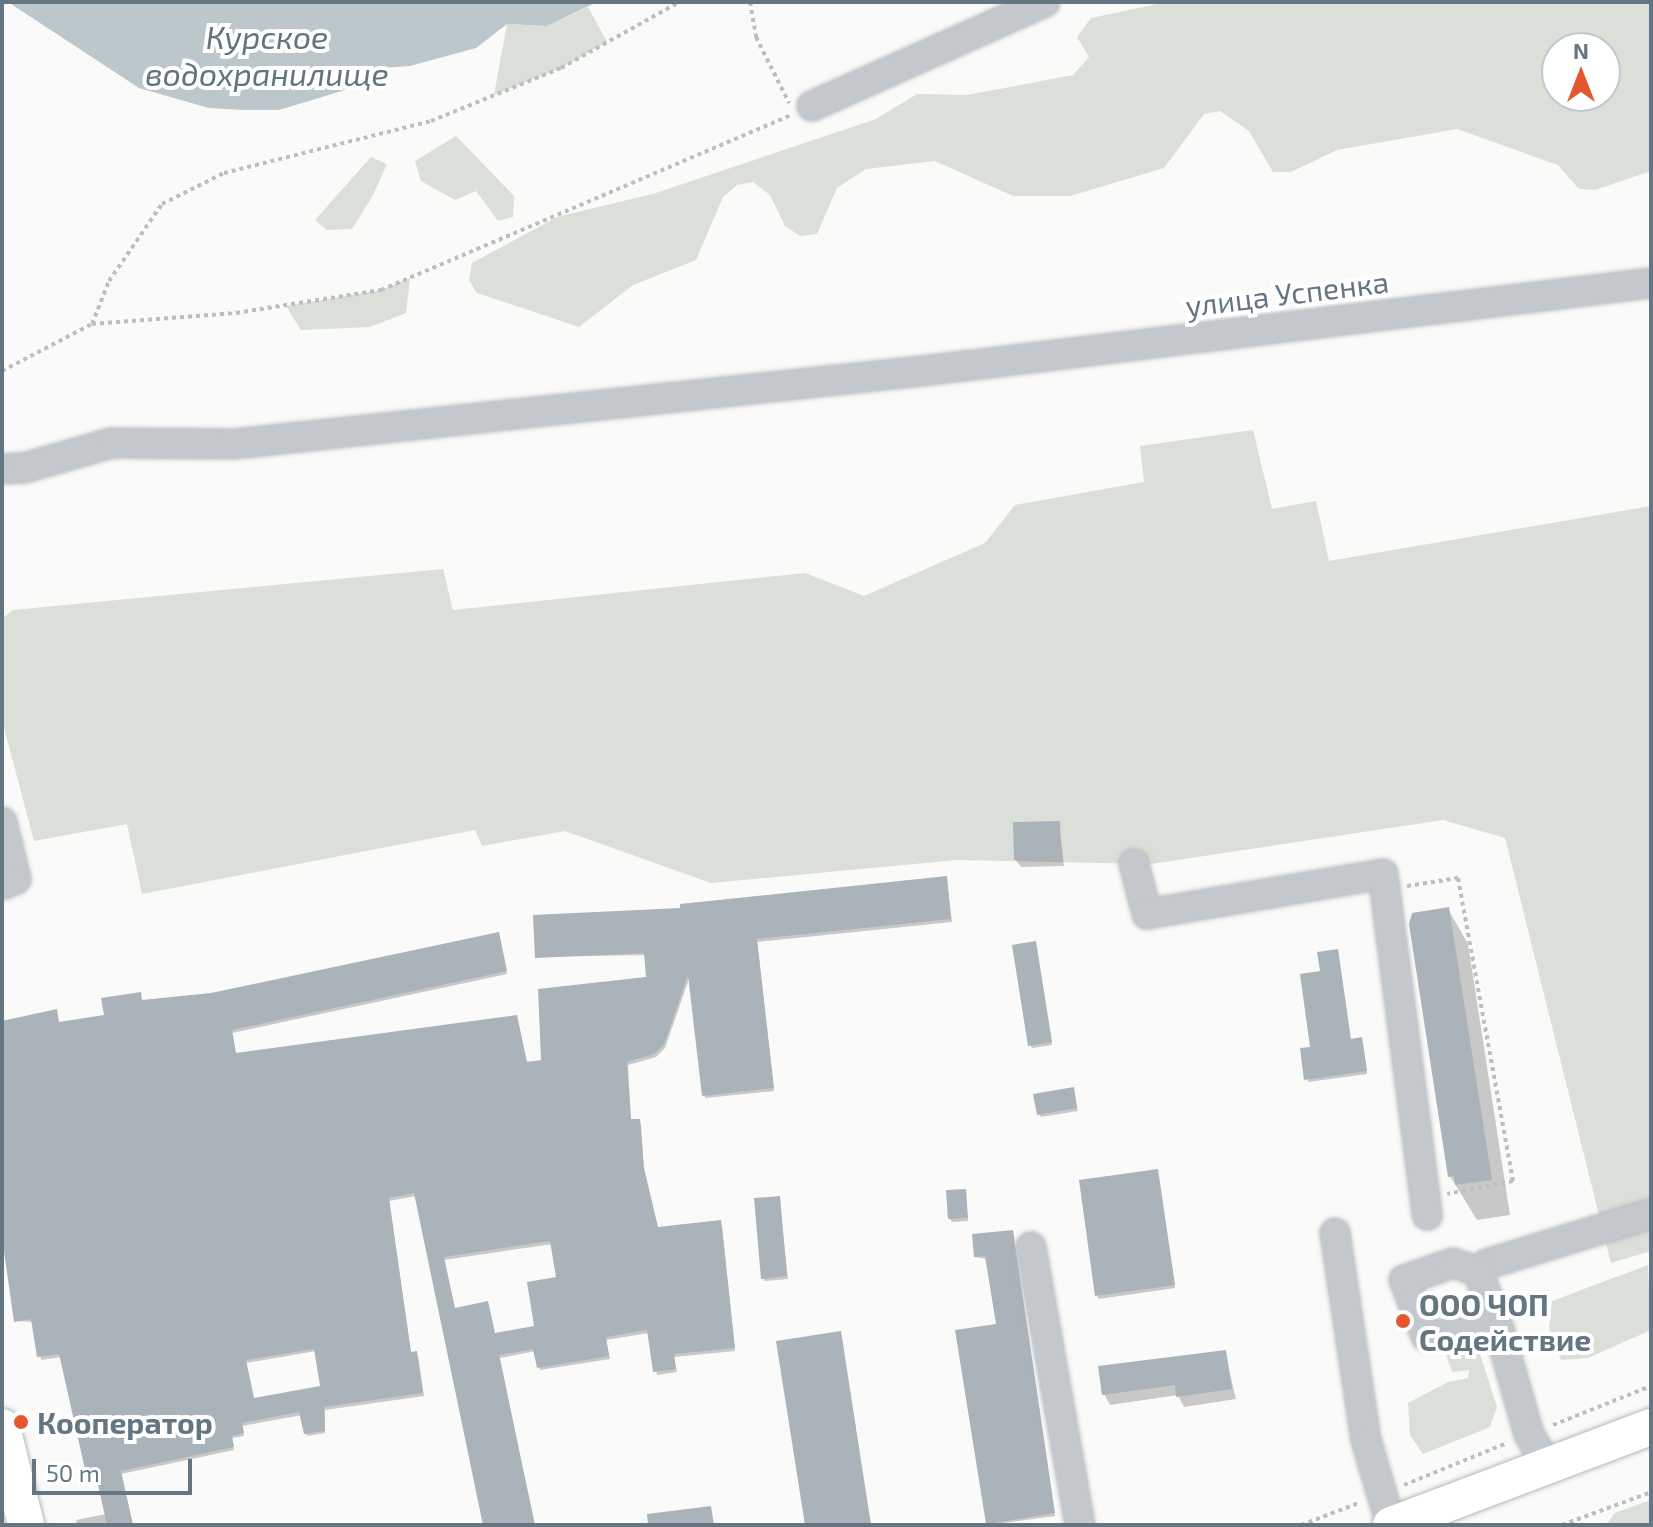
<!DOCTYPE html>
<html>
<head>
<meta charset="utf-8">
<style>
	body { margin:0 }
	#map { position:relative; width:1653px; height:1527px; overflow:hidden; background:#fafaf8; font-family:"Exo 2",sans-serif }
	div>[style] { position:absolute }
	[style*='--x'] { left:calc(var(--x)*1px); top:calc(var(--y)*1px); width:calc(var(--w)*1px); rotate:calc(var(--a)*1deg) }
	.green>* { inset:0; background:#dadfd7 }
	.water>* { inset:0; background:#bbc7cb }
	.shadow>* { inset:0; background:#0003 }
	.building>* { inset:0; background:#aab3b9 }
	.path>* { height:4px; margin-top:-2px; transform-origin:0; background:repeating-linear-gradient(90deg,#bbbfc2 0 4px,transparent 0 8px) }
	.roads { filter:drop-shadow(0 0 2px #b5babe) drop-shadow(0 0 2px #b5babe) }
	.minor>* { height:28px; margin:-14px; padding:0 14px; transform-origin:14px; border-radius:14px; background:#c3c8cc }
	.major>* { height:36px; margin:-18px; padding:0 18px; transform-origin:18px; border-radius:18px; background:#fff }
	.dots>* { width:22px; height:22px; translate:-50% -50%; box-sizing:border-box; border:4px solid #fff; border-radius:50% }
	span { translate:-50% -50%; white-space:nowrap; text-align:center; line-height:1.15; -webkit-text-stroke:8px #fff; paint-order:stroke }
	.street-label { font-size:30px; color:#657683 }
	.poi-label { font-size:30px; color:#657683; font-weight:700 }
	.left { translate:0 -50%; text-align:left }
	.water-label { font-size:32px; color:#60757c; font-style:italic }
	.frame { position:absolute; inset:0; border:4px solid #657683; pointer-events:none }
	.north { position:absolute; left:1541px; top:32px; width:80px; height:80px; box-sizing:border-box; background:#fff; border:2px solid #c1c8cd; border-radius:50%; rotate:0deg; font-size:22px; font-weight:700; line-height:32px; text-align:center; color:#657683 }
	.north::after { content:''; display:block; margin:auto; width:28px; height:36px; background:#e4572e; clip-path:polygon(50% 0,100% 100%,50% 72%,0 100%) }
	.scale { position:absolute; left:32px; top:1459px; width:160px; height:36px; box-sizing:border-box; border:4px solid #657683; border-top:0; padding-left:10px; font-size:24px; line-height:28px; white-space:nowrap; color:#657683; -webkit-text-stroke:6px #fff; paint-order:stroke }
</style>
</head>
<body>
<div id="map">
	<div class="green">
		<i style="clip-path:polygon(evenodd,1167px 2px,1651px 2px,1651px 171px,1595px 190px,1579px 189px,1558px 165px,1457px 129px,1337px 150px,1291px 172px,1273px 172px,1249px 131px,1220px 111px,1204px 114px,1164px 168px,1070px 196px,1013px 196px,935px 161px,866px 169px,837px 188px,817px 234px,800px 236px,785px 226px,770px 195px,753px 182px,737px 185px,723px 197px,696px 260px,633px 285px,579px 327px,477px 293px,469px 280px,472px 263px,557px 217px,656px 193px,876px 119px,917px 94px,967px 95px,1073px 75px,1089px 57px,1077px 37px,1091px 18px,1167px 2px,1605px 48px,1605px 96px,1557px 96px,1557px 48px,1605px 48px)"></i>
		<i style="clip-path:polygon(588px 7px,607px 42px,561px 68px,494px 95px,507px 24px,547px 26px)"></i>
		<i style="clip-path:polygon(456px 136px,514px 196px,513px 217px,498px 221px,476px 191px,455px 200px,421px 181px,415px 161px)"></i>
		<i style="clip-path:polygon(371px 157px,387px 164px,372px 197px,352px 229px,327px 230px,315px 220px)"></i>
		<i style="clip-path:polygon(410px 278px,406px 313px,370px 327px,301px 330px,286px 306px,381px 290px)"></i>
		<i style="clip-path:polygon(1253px 430px,1272px 509px,1316px 501px,1329px 561px,1651px 506px,1651px 1251px,1611px 1263px,1505px 838px,1443px 820px,1151px 864px,957px 860px,711px 883px,565px 831px,482px 846px,475px 830px,142px 894px,127px 824px,34px 841px,2px 720px,2px 619px,13px 610px,443px 569px,453px 610px,805px 573px,864px 596px,985px 543px,1015px 505px,1144px 482px,1140px 446px)"></i>
		<i style="clip-path:polygon(1648px 1265px,1651px 1330px,1588px 1358px,1561px 1360px,1549px 1329px,1552px 1301px)"></i>
		<i style="clip-path:polygon(1476px 1342px,1497px 1407px,1490px 1427px,1423px 1454px,1410px 1435px,1408px 1403px,1448px 1382px,1468px 1378px,1469px 1370px,1452px 1372px,1445px 1352px)"></i>
		<i style="clip-path:polygon(1651px 1500px,1651px 1525px,1606px 1525px,1615px 1513px)"></i>
	</div>
	<div class="water">
		<i style="clip-path:polygon(8px 2px,597px 2px,547px 26px,507px 24px,476px 48px,410px 66px,381px 68px,342px 91px,279px 110px,245px 110px,209px 108px,139px 88px)"></i>
	</div>
	<div class="shadow">
		<i style="clip-path:polygon(1059px 823px,1064px 866px,1021px 867px,1016px 860px)"></i>
		<i style="clip-path:polygon(evenodd,947px 882px,952px 922px,757px 942px,774px 1091px,705px 1098px,690px 976px,665px 1048px,656px 1057px,628px 1065px,631px 1121px,641px 1124px,644px 1173px,658px 1229px,722px 1225px,735px 1351px,674px 1357px,677px 1372px,657px 1375px,649px 1333px,606px 1340px,610px 1359px,540px 1370px,536px 1351px,500px 1358px,534px 1525px,485px 1525px,416px 1196px,389px 1201px,411px 1353px,418px 1356px,424px 1396px,325px 1410px,325px 1433px,307px 1436px,302px 1415px,242px 1426px,244px 1436px,232px 1438px,234px 1450px,121px 1474px,133px 1525px,77px 1525px,76px 1520px,106px 1514px,99px 1479px,89px 1477px,61px 1357px,41px 1360px,34px 1322px,16px 1321px,2px 1222px,2px 1023px,59px 1024px,106px 1016px,140px 994px,142px 1002px,211px 995px,499px 937px,507px 974px,232px 1033px,236px 1055px,543px 1062px,648px 979px,646px 955px,537px 957px,683px 910px,947px 882px,553px 1244px,559px 1279px,536px 1328px,495px 1335px,455px 1310px,444px 1260px,553px 1244px,947px 882px,316px 1351px,323px 1387px,254px 1400px,246px 1363px,316px 1351px)"></i>
		<i style="clip-path:polygon(1448px 909px,1468px 944px,1510px 1215px,1477px 1220px,1450px 1176px)"></i>
		<i style="clip-path:polygon(1036px 946px,1052px 1045px,1032px 1048px,1030px 1045px)"></i>
		<i style="clip-path:polygon(1351px 1041px,1363px 1043px,1367px 1074px,1308px 1082px,1312px 1049px)"></i>
		<i style="clip-path:polygon(1074px 1092px,1078px 1111px,1041px 1117px,1039px 1114px)"></i>
		<i style="clip-path:polygon(1157px 1171px,1175px 1288px,1099px 1299px,1097px 1296px)"></i>
		<i style="clip-path:polygon(965px 1191px,968px 1221px,952px 1222px,950px 1219px)"></i>
		<i style="clip-path:polygon(779px 1198px,788px 1279px,765px 1281px,763px 1278px)"></i>
		<i style="clip-path:polygon(1012px 1232px,1055px 1516px,989px 1525px,998px 1325px,987px 1259px,975px 1257px)"></i>
		<i style="clip-path:polygon(1225px 1352px,1236px 1399px,1184px 1407px,1178px 1395px,1110px 1405px,1104px 1394px)"></i>
	</div>
	<div class="building">
		<i style="clip-path:polygon(1060px 821px,1061px 859px,1014px 860px,1013px 822px)"></i>
		<i style="clip-path:polygon(evenodd,947px 876px,951px 919px,757px 939px,774px 1088px,702px 1096px,688px 975px,664px 1045px,654px 1054px,627px 1062px,631px 1119px,640px 1119px,644px 1168px,658px 1227px,721px 1220px,735px 1348px,674px 1354px,676px 1369px,653px 1372px,647px 1330px,606px 1337px,609px 1356px,537px 1368px,533px 1349px,499px 1355px,535px 1525px,483px 1525px,414px 1193px,389px 1198px,411px 1352px,417px 1351px,423px 1393px,324px 1407px,325px 1431px,304px 1434px,299px 1412px,242px 1423px,244px 1433px,232px 1436px,234px 1447px,121px 1471px,133px 1525px,107px 1525px,96px 1476px,87px 1478px,59px 1354px,37px 1357px,31px 1319px,14px 1322px,2px 1237px,2px 1021px,57px 1009px,59px 1022px,104px 1015px,101px 998px,141px 992px,142px 1000px,211px 993px,499px 932px,507px 971px,232px 1030px,236px 1053px,517px 1015px,527px 1062px,541px 1060px,538px 989px,646px 977px,644px 953px,535px 958px,533px 915px,680px 908px,680px 904px,947px 876px,550px 1241px,556px 1277px,527px 1282px,534px 1326px,495px 1333px,488px 1301px,455px 1308px,444px 1257px,550px 1241px,947px 876px,314px 1349px,320px 1386px,254px 1398px,246px 1360px,314px 1349px)"></i>
		<i style="clip-path:polygon(1449px 907px,1492px 1180px,1455px 1185px,1454px 1176px,1448px 1177px,1409px 924px,1412px 913px)"></i>
		<i style="clip-path:polygon(1036px 941px,1052px 1042px,1028px 1046px,1012px 945px)"></i>
		<i style="clip-path:polygon(1338px 949px,1351px 1039px,1362px 1037px,1367px 1071px,1304px 1080px,1300px 1048px,1310px 1047px,1300px 974px,1320px 971px,1317px 952px)"></i>
		<i style="clip-path:polygon(1074px 1087px,1077px 1108px,1037px 1115px,1033px 1094px)"></i>
		<i style="clip-path:polygon(1158px 1169px,1175px 1285px,1095px 1296px,1079px 1180px)"></i>
		<i style="clip-path:polygon(966px 1189px,968px 1218px,948px 1219px,946px 1190px)"></i>
		<i style="clip-path:polygon(780px 1196px,787px 1276px,761px 1279px,754px 1198px)"></i>
		<i style="clip-path:polygon(1013px 1230px,1055px 1513px,986px 1524px,955px 1330px,996px 1324px,985px 1256px,974px 1257px,972px 1234px)"></i>
		<i style="clip-path:polygon(841px 1331px,871px 1525px,805px 1525px,776px 1341px)"></i>
		<i style="clip-path:polygon(1226px 1350px,1232px 1389px,1176px 1397px,1175px 1385px,1102px 1395px,1098px 1366px)"></i>
		<i style="clip-path:polygon(711px 1506px,714px 1525px,648px 1525px,647px 1514px)"></i>
	</div>
	<div class="path">
		<i style="--x:750;--y:2;--w:36;--a:80"></i>
		<i style="--x:756;--y:37;--w:74;--a:63.4"></i>
		<i style="--x:92;--y:324;--w:46;--a:-68.4"></i>
		<i style="--x:109;--y:281;--w:93;--a:-55.5"></i>
		<i style="--x:162;--y:204;--w:69;--a:-26.6"></i>
		<i style="--x:224;--y:173;--w:213;--a:-14.1"></i>
		<i style="--x:431;--y:121;--w:140;--a:-22.2"></i>
		<i style="--x:561;--y:68;--w:135;--a:-29.2"></i>
		<i style="--x:2;--y:371;--w:102;--a:-27.6"></i>
		<i style="--x:92;--y:324;--w:144;--a:-4.4"></i>
		<i style="--x:236;--y:313;--w:147;--a:-9"></i>
		<i style="--x:381;--y:290;--w:446;--a:-23.1"></i>
		<i style="--x:1407;--y:886;--w:52;--a:-8.9"></i>
		<i style="--x:1458;--y:878;--w:308;--a:79.7"></i>
		<i style="--x:1513;--y:1181;--w:67;--a:168.9"></i>
		<i style="--x:1553;--y:1425;--w:105;--a:-21.7"></i>
		<i style="--x:1404;--y:1485;--w:111;--a:-22.2"></i>
		<i style="--x:1301;--y:1525;--w:62;--a:-20.8"></i>
		<i style="--x:1562;--y:1525;--w:95;--a:-20.3"></i>
	</div>
	<div class="roads">
		<div class="minor">
			<i style="--x:812;--y:106;--w:255;--a:-24.1"></i>
			<i style="--x:2;--y:469;--w:22;--a:-3"></i>
			<i style="--x:24;--y:468;--w:91;--a:-15.9"></i>
			<i style="--x:112;--y:443;--w:122;--a:0.5"></i>
			<i style="--x:234;--y:444;--w:701;--a:-6.06"></i>
			<i style="--x:931;--y:370;--w:725;--a:-6.89"></i>
			<i style="--x:2;--y:822;--w:59;--a:76.2"></i>
			<i style="--x:16;--y:879;--w:15;--a:157"></i>
			<i style="--x:1134;--y:864;--w:52;--a:75.4"></i>
			<i style="--x:1147;--y:914;--w:239;--a:-9.6"></i>
			<i style="--x:1383;--y:874;--w:344;--a:82.6"></i>
			<i style="--x:1335;--y:1233;--w:209;--a:81.5"></i>
			<i style="--x:1366;--y:1440;--w:89;--a:73.6"></i>
			<i style="--x:1031;--y:1247;--w:282;--a:80"></i>
			<i style="--x:1478;--y:1271;--w:11;--a:-38"></i>
			<i style="--x:1487;--y:1264;--w:171;--a:-17"></i>
			<i style="--x:1499;--y:1329;--w:73;--a:174.5"></i>
			<i style="--x:1426;--y:1336;--w:60;--a:-111.4"></i>
			<i style="--x:1404;--y:1280;--w:52;--a:-19.1"></i>
			<i style="--x:1453;--y:1263;--w:26;--a:18"></i>
			<i style="--x:1478;--y:1271;--w:62;--a:70.1"></i>
			<i style="--x:1499;--y:1329;--w:109;--a:74.1"></i>
			<i style="--x:1529;--y:1434;--w:38;--a:60"></i>
		</div>
		<div class="major">
			<i style="--x:2;--y:1427;--w:101;--a:76.2"></i>
			<i style="--x:1391;--y:1525;--w:278;--a:-20.7"></i>
		</div>
	</div>
	<div class="dots">
		<i style="left:1403px;top:1321px;background:#e4572e"></i>
		<i style="left:21px;top:1422px;background:#e4572e"></i>
	</div>
	<div class="street-label">
		<span style="left:1287px;top:293px;rotate:-7deg">улица Успенка</span>
	</div>
	<div class="poi-label">
		<span class="left" style="left:1419px;top:1321px">ООО ЧОП<br>Содействие</span>
		<span class="left" style="left:37px;top:1422px">Кооператор</span>
	</div>
	<div class="water-label">
		<span style="left:267px;top:55px">Курское<br>водохранилище</span>
	</div>
	<div class="frame"></div>
	<div class="north">N</div>
	<div class="scale">50 m</div>
</div>
</body>
</html>
